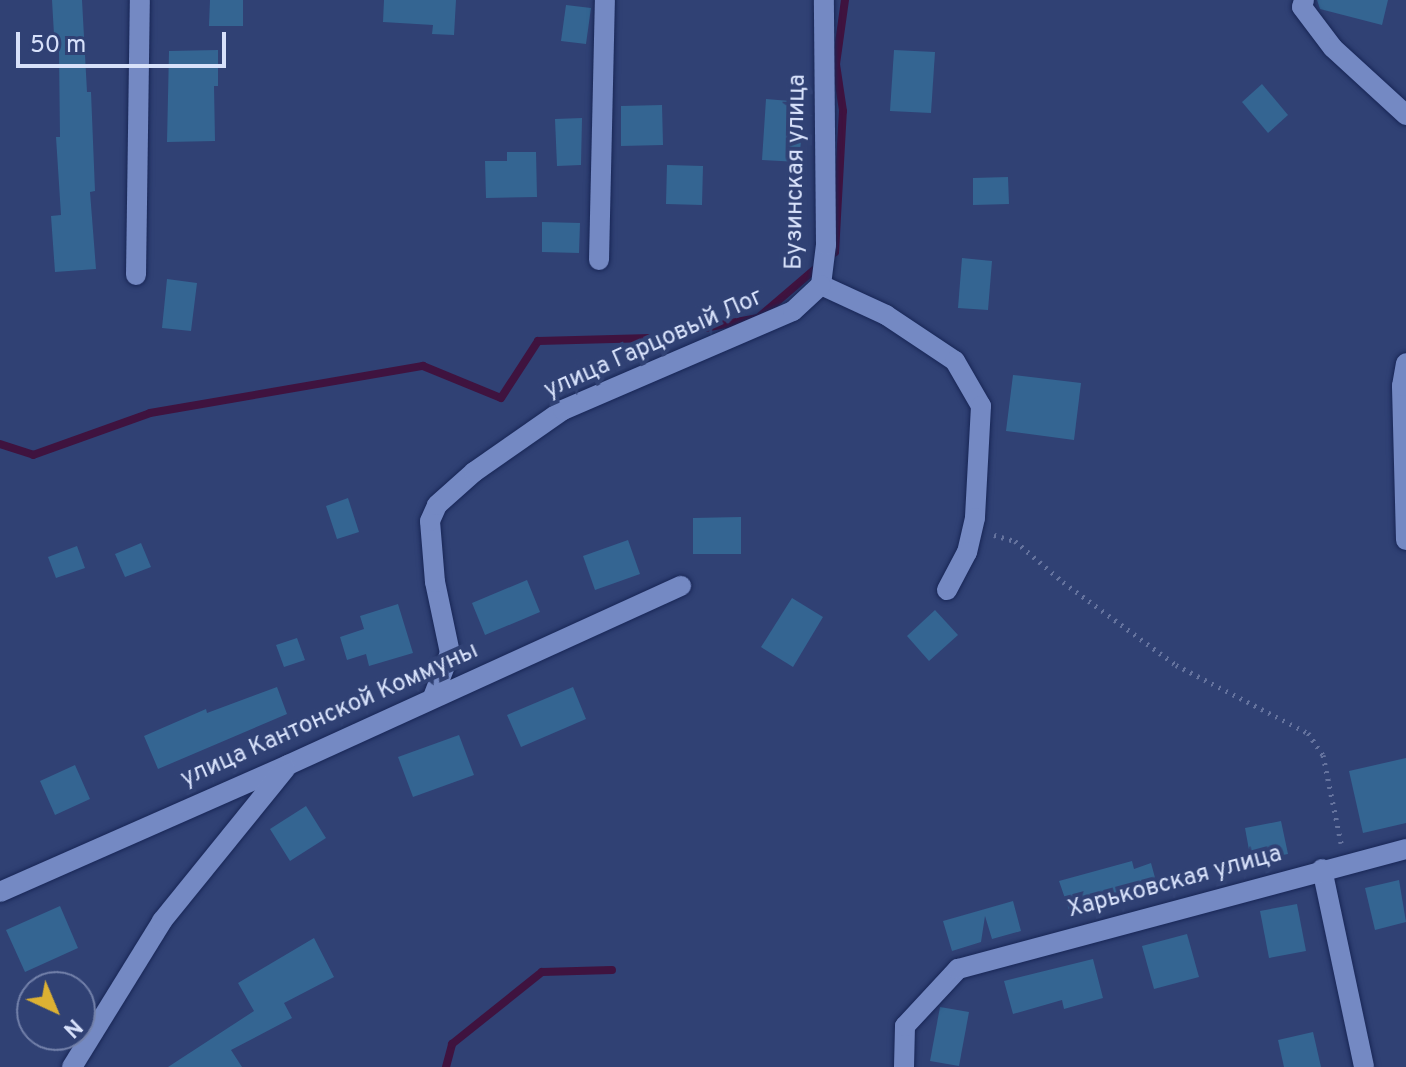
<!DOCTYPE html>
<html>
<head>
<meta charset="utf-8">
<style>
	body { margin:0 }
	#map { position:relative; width:1406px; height:1067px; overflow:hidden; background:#304174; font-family:Overpass,sans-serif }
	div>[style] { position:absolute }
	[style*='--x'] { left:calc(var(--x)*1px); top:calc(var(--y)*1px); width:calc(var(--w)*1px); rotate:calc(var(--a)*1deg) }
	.stream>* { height:8px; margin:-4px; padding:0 4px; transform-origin:4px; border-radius:4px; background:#3f133f }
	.building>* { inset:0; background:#346592 }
	.path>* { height:5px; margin-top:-2.5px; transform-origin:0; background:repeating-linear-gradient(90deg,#65739e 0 2px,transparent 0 8px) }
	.roads { filter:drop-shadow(0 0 2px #182656) drop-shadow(0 0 2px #182656) }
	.minor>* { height:20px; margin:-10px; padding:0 10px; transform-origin:10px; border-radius:10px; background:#7489c3 }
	span { translate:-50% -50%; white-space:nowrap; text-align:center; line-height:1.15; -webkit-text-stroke:8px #304174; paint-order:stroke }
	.street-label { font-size:24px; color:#d7e1fa }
	.north { position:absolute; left:16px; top:971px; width:80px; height:80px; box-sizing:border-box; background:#304174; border:2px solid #7381aa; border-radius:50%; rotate:136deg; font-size:22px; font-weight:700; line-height:32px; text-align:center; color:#d7e1fa }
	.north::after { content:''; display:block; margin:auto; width:28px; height:36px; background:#ddb133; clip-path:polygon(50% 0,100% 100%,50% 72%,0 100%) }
	.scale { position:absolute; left:16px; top:32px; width:210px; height:36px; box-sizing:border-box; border:4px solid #d7e1fa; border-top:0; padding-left:10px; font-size:24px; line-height:28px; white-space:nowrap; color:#d7e1fa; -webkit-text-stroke:6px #304174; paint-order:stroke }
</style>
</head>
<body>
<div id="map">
	<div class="stream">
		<i style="--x:0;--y:444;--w:35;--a:18"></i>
		<i style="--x:33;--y:455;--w:124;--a:-19.7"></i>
		<i style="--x:150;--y:413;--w:277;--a:-9.8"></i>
		<i style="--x:423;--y:366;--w:84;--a:22.3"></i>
		<i style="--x:501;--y:398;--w:68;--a:-57"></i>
		<i style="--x:538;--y:341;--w:113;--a:-1.5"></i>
		<i style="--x:651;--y:338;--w:109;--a:-10.6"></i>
		<i style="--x:758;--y:318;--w:101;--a:-40.6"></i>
		<i style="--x:835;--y:252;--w:141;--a:-86.8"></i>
		<i style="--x:843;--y:111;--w:48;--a:-98.5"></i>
		<i style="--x:836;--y:64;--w:65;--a:-82"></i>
		<i style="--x:446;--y:1067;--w:24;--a:-75"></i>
		<i style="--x:452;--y:1044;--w:115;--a:-38.7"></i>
		<i style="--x:542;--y:972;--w:70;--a:-1.6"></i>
	</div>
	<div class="building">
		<i style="clip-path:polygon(52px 0,82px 0,87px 92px,91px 92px,95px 191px,90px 192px,96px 269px,55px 272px,51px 216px,61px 215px,56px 137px,60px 137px,59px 52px,55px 52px)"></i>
		<i style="clip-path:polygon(210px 0,243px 0,243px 26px,209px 26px)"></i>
		<i style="clip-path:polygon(384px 0,456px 0,454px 35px,432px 34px,433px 25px,383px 22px)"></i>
		<i style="clip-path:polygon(1317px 0,1388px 0,1382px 25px,1320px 9px)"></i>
		<i style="clip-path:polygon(566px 5px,591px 8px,586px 44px,561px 41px)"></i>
		<i style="clip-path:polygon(218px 50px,218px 86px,214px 86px,215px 141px,167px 142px,169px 51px)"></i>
		<i style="clip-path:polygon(894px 50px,935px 52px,931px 113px,890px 111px)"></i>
		<i style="clip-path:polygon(1262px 84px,1288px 115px,1268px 133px,1242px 102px)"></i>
		<i style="clip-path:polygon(766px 99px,790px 101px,788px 129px,802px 130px,799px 162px,762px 160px)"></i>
		<i style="clip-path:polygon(662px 105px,663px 145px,621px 146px,621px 106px)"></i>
		<i style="clip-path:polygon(582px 118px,581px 165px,557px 166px,555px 119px)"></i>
		<i style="clip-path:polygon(507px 152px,536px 152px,537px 197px,486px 198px,485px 161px,507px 161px)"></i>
		<i style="clip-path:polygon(667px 165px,703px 166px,702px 205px,666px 204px)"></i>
		<i style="clip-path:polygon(1008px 177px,1009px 204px,973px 205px,973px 178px)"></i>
		<i style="clip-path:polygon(542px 222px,580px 223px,579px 253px,542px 252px)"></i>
		<i style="clip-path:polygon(962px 258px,992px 261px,988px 310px,958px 308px)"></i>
		<i style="clip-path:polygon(167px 279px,197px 283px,191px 331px,162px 328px)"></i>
		<i style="clip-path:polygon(1013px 375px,1081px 383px,1074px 440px,1006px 431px)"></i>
		<i style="clip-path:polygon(348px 498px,359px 532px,337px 539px,326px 506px)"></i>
		<i style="clip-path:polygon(741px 517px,741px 554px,693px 554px,693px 518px)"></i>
		<i style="clip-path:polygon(628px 540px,640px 574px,595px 590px,583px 556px)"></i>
		<i style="clip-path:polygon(141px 543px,151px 567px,125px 577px,115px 554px)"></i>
		<i style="clip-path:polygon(77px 546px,85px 568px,56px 578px,48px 557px)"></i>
		<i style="clip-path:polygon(527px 580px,540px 612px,485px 635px,472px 603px)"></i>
		<i style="clip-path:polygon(792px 598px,823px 617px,793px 667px,761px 647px)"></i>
		<i style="clip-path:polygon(398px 604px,413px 653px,369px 666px,366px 654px,347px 660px,340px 637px,364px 629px,360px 616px)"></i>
		<i style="clip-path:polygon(935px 610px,958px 635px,929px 661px,907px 636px)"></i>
		<i style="clip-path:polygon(297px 638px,305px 660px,284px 667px,276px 645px)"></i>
		<i style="clip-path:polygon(277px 687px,287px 714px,158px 769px,144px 736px,206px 709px,207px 713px)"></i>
		<i style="clip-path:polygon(573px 687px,586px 719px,521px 747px,507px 715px)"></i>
		<i style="clip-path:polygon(459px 735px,474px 775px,413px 797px,398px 757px)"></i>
		<i style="clip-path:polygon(1406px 758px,1406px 823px,1363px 833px,1349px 771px)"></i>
		<i style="clip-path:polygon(75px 765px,90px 799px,55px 815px,40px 781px)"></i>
		<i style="clip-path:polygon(306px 806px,326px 838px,290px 861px,270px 829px)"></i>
		<i style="clip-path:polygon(1281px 821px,1288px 854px,1251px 861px,1245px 828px)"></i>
		<i style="clip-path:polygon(1132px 861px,1134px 869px,1151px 863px,1157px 885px,1116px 898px,1114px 893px,1069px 910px,1059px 881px)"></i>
		<i style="clip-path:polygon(1399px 880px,1406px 922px,1375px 930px,1365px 888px)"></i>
		<i style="clip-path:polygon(1013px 901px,1021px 931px,992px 939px,985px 916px,981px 942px,952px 951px,943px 921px)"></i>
		<i style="clip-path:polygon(1297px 904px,1306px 951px,1269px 958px,1260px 911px)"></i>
		<i style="clip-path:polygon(60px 906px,78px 948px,25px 972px,6px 930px)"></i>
		<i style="clip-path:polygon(1187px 934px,1199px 977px,1154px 989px,1142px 946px)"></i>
		<i style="clip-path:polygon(314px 938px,334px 977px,284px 1003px,292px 1018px,231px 1050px,242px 1067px,168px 1067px,254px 1011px,238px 983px)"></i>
		<i style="clip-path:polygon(1093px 959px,1103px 998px,1064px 1009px,1062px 1000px,1013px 1014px,1004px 981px)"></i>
		<i style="clip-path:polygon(940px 1007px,969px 1012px,959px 1066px,930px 1061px)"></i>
		<i style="clip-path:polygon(1313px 1032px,1321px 1067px,1284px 1067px,1278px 1040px)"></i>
	</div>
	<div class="path">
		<i style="--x:994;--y:535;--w:22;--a:16"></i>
		<i style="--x:1015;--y:541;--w:63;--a:40.5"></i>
		<i style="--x:1063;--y:582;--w:140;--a:36.3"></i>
		<i style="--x:1176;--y:665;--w:148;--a:27.3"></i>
		<i style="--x:1308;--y:733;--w:27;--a:56"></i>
		<i style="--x:1323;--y:755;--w:90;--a:78.4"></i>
	</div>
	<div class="roads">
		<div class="minor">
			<i style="--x:1304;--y:0;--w:7;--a:106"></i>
			<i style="--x:1302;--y:7;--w:51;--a:52.9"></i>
			<i style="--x:1333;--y:48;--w:99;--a:42.5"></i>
			<i style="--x:599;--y:260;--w:260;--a:-88.7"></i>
			<i style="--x:136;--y:275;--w:275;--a:-89.2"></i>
			<i style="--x:821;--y:285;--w:72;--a:24.8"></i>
			<i style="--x:886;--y:315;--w:83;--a:33.7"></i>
			<i style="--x:955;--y:361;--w:52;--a:60"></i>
			<i style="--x:981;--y:406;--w:112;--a:93.1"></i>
			<i style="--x:975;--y:518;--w:35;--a:103"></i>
			<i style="--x:967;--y:552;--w:43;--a:117.8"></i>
			<i style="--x:821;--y:285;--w:40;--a:-82.9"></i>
			<i style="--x:826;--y:245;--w:245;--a:-90.5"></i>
			<i style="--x:1406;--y:540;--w:154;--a:-91.5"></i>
			<i style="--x:1402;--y:386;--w:23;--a:-80"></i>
			<i style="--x:433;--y:697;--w:47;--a:-68.9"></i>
			<i style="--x:450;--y:653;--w:73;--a:-101.9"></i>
			<i style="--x:435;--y:582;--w:61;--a:-94.7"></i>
			<i style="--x:430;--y:521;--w:17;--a:-66"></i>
			<i style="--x:437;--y:505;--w:50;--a:-41.7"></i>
			<i style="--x:474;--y:472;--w:108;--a:-34.9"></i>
			<i style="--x:563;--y:410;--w:250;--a:-23.3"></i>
			<i style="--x:793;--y:311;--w:38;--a:-43"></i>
			<i style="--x:1322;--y:869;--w:202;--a:78"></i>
			<i style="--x:0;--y:892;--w:315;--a:-23.8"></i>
			<i style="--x:288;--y:765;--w:432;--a:-24.5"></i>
			<i style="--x:72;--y:1067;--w:172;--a:-58.3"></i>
			<i style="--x:162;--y:921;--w:196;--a:-51"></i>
			<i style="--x:904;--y:1067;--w:41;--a:-88.6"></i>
			<i style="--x:905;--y:1026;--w:78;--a:-47.1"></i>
			<i style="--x:958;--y:969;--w:464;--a:-15"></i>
		</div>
	</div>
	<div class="street-label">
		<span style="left:797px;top:172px;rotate:-89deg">Бузинская улица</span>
		<span style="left:654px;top:345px;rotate:-24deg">улица Гарцовый Лог</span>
		<span style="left:330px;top:716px;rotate:-24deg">улица Кантонской Коммуны</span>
		<span style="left:1175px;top:883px;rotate:-15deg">Харьковская улица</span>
	</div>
	<div class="north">N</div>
	<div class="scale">50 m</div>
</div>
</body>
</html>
